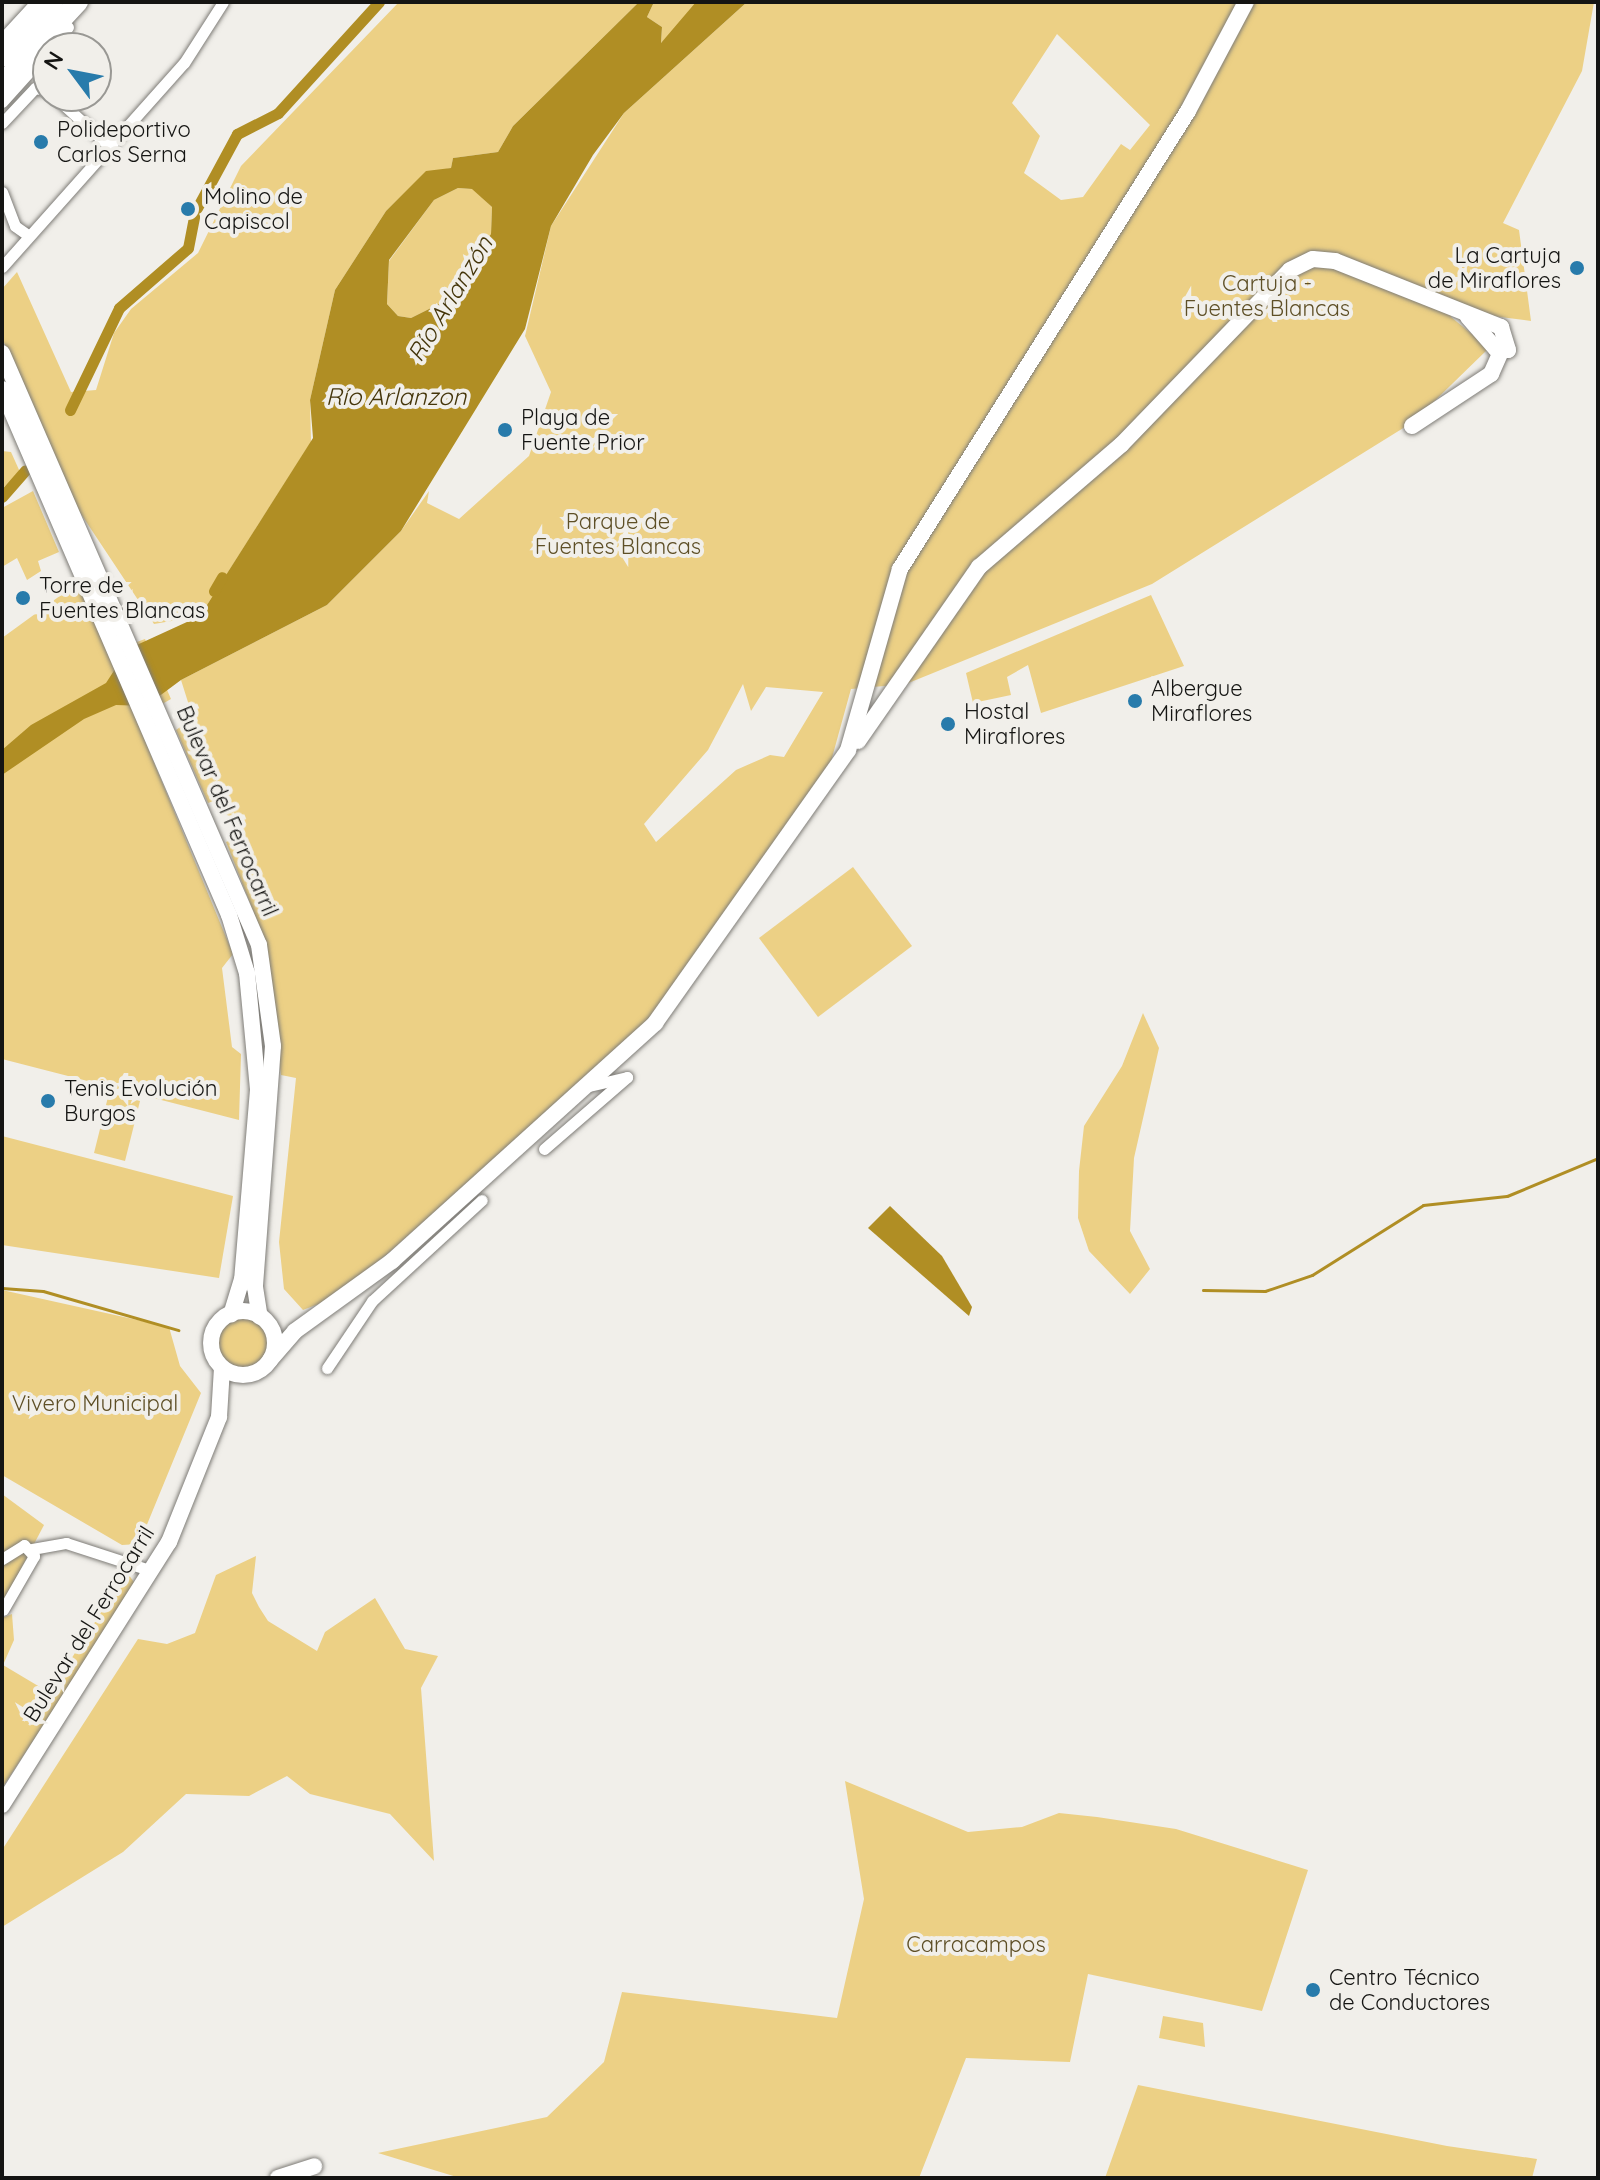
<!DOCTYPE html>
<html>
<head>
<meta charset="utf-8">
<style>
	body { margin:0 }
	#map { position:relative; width:1600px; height:2180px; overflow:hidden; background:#f1efea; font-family:Quicksand,sans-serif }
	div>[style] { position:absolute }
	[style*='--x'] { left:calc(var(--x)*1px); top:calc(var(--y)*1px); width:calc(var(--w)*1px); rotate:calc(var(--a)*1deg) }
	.green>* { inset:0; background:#ecd085 }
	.round { border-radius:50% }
	.water>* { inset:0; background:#b08e24 }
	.stream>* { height:3px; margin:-1.5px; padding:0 1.5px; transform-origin:1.5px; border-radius:1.5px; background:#b08e24 }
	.canal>* { height:11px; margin:-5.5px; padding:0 5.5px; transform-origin:5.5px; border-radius:5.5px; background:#b08e24 }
	.roads { filter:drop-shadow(0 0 2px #7e7c77) drop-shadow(0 0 2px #7e7c77) }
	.street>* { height:11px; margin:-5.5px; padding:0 5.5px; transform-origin:5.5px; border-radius:5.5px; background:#fff }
	.secondary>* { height:16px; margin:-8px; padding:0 8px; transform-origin:8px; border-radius:8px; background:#fff }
	.secondary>.ring { margin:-8px; padding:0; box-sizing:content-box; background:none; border:16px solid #fff; border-radius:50% }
	.highway>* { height:20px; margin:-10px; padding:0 10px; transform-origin:10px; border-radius:10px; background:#fff }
	.dots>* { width:22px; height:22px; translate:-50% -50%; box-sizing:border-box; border:4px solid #f1efea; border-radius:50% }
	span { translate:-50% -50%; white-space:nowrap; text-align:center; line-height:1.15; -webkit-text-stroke:8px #f1efea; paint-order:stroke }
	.poi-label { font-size:22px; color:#151513 }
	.left { translate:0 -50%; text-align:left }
	.right { translate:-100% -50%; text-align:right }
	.park-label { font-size:22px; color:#5e4f26 }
	.street-label { font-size:22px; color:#151513 }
	.water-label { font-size:24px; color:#44350a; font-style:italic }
	.frame { position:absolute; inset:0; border:4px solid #151513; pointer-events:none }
	.north { position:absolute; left:32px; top:32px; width:80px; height:80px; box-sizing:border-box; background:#f1efea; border:2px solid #999894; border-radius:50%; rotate:302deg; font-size:22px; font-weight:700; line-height:32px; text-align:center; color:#151513 }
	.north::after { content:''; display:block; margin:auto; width:28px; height:36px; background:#287bab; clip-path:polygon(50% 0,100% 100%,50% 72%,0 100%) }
</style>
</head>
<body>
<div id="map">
	<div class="green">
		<i style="clip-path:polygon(399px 2px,639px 2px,513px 126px,498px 152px,453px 158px,451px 168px,424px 174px,386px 211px,335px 290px,310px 400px,311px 442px,200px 616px,154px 624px,79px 511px,2px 338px,2px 289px,17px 272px,71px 392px,96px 390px,114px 333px,131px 309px,198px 253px,241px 166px)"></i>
		<i style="clip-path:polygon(654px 2px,696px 2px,695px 12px,661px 43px,662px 27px,647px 17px)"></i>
		<i style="clip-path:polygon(evenodd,747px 2px,1594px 2px,1582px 71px,1503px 223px,1519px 230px,1531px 321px,1453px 311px,1451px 317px,1489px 348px,1413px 422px,1152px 584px,906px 684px,851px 689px,830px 765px,660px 1009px,392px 1250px,334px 1298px,303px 1310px,284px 1289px,279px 1242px,296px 1078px,281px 1075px,261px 931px,226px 842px,236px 837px,219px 799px,208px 803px,176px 730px,193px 718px,181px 680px,327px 605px,401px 531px,429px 491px,427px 503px,459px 519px,529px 456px,551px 392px,525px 336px,551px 226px,624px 113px,747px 2px,1057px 34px,1150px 125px,1130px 150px,1121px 144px,1083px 197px,1061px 200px,1024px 173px,1040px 136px,1012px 103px,1057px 34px,747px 2px,743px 684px,751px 711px,766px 687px,823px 692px,784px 757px,770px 755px,736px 770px,656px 842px,644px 824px,708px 750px,743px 684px)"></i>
		<i style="clip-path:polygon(458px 188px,473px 189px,492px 207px,491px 234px,439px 304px,411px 318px,398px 316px,387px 304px,389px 261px,434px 200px)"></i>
		<i style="clip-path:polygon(2px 368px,126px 646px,145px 639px,171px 699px,136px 719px,233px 954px,222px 968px,232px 1047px,241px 1054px,239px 1120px,2px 1059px,2px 638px,79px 582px,108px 652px,58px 501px)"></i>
		<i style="clip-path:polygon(2px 451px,11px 452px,20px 472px,2px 489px)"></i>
		<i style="clip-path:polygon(33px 491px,59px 552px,38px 561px,41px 571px,27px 580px,17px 558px,2px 567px,2px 508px)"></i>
		<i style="clip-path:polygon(1151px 595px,1184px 666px,1041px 713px,1028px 665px,1007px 677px,1011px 695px,973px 703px,966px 673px)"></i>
		<i style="clip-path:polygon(853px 867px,912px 946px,818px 1017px,759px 938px)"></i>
		<i style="clip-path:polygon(1143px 1013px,1159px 1048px,1134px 1158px,1130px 1231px,1150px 1269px,1130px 1294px,1089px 1251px,1078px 1218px,1079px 1171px,1084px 1126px,1122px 1066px)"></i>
		<i style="clip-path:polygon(109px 1093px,140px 1101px,125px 1161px,94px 1153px)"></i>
		<i style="clip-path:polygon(2px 1136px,233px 1196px,219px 1278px,2px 1245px)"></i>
		<i style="clip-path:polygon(2px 1290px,169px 1327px,180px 1366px,201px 1393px,139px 1544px,122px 1545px,2px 1475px)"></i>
		<i class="round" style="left:218px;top:1318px;width:50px;height:50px"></i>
		<i style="clip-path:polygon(2px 1494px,44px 1525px,2px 1605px)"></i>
		<i style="clip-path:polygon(256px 1556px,252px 1593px,259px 1607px,268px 1621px,317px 1651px,325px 1632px,375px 1598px,405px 1649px,438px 1656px,421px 1688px,434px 1861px,390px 1814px,310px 1794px,287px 1776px,249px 1796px,186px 1794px,123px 1852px,2px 1927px,2px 1850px,138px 1639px,167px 1644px,195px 1633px,216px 1575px)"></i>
		<i style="clip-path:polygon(126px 1571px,136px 1585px,2px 1788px,2px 1618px,12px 1614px,14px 1640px,3px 1665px,50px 1693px)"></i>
		<i style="clip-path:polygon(845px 1781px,968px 1832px,1022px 1827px,1059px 1813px,1097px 1817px,1176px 1829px,1308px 1870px,1262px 2011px,1088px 1974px,1070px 2062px,966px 2058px,919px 2178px,460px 2178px,378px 2153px,547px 2117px,604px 2062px,622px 1992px,837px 2018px,864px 1899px)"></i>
		<i style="clip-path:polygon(1163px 2016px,1203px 2023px,1205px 2047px,1159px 2038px)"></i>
		<i style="clip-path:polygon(1138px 2085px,1447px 2146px,1537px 2159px,1532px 2178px,1105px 2178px)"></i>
	</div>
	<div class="water">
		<i style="clip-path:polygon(evenodd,639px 2px,654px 2px,647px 17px,662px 27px,661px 43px,696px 2px,747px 2px,624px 113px,593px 155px,551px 226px,525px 329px,401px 531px,327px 605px,181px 680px,146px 706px,116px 705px,84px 719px,2px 775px,2px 750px,31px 725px,106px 683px,128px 649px,200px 616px,313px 438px,310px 400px,335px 290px,386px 211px,426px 171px,451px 168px,453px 158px,498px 152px,513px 126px,639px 2px,458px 188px,472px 189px,492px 207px,491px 234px,439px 304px,411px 318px,398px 316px,387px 304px,389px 260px,434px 200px,458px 188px)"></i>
		<i style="clip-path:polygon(890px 1206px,942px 1256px,972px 1307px,969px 1316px,868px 1228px)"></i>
	</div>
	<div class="stream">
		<i style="--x:2;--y:1288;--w:41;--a:4.2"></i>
		<i style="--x:43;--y:1291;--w:141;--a:16.1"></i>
		<i style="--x:1203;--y:1290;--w:62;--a:0.9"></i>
		<i style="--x:1265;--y:1291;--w:50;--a:-18.8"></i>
		<i style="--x:1312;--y:1275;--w:131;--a:-32.2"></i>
		<i style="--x:1423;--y:1205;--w:84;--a:-6.1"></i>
		<i style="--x:1507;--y:1196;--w:99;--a:-22.7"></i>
	</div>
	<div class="canal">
		<i style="--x:197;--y:208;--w:84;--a:-61.6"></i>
		<i style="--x:237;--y:134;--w:46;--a:-27.1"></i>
		<i style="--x:278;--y:113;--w:150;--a:-47.7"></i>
		<i style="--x:70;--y:410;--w:113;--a:-64.3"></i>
		<i style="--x:119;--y:308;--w:91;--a:-41"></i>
		<i style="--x:188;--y:248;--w:32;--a:-79"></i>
		<i style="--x:2;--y:497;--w:35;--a:-49"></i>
		<i style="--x:214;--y:591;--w:16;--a:-60"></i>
	</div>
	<div class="roads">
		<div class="street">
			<i style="--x:2;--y:39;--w:50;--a:-47.4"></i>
			<i style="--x:51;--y:48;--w:27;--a:-51"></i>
			<i style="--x:54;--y:96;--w:76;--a:42.3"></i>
			<i style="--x:2;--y:102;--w:69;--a:-48"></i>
			<i style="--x:2;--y:123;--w:48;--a:-46.7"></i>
			<i style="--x:35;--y:88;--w:13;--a:13"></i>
			<i style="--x:2;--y:192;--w:36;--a:69"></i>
			<i style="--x:15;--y:226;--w:16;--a:35"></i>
			<i style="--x:2;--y:267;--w:273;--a:-48.3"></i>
			<i style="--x:184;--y:63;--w:72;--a:-57.4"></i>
			<i style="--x:589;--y:1086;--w:39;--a:-13"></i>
			<i style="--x:544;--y:1149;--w:110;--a:-40.9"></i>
			<i style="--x:327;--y:1368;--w:81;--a:-56.1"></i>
			<i style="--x:372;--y:1301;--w:149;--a:-42.6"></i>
			<i style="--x:32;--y:1549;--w:35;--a:-10"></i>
			<i style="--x:66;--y:1543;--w:90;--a:18"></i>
			<i style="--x:2;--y:1559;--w:26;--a:-32"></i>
			<i style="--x:24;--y:1545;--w:15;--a:48"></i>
			<i style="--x:34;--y:1556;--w:62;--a:119.9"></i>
		</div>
		<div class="secondary">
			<i style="--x:2;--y:353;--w:645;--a:66.53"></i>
			<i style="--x:259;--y:945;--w:102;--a:82.1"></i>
			<i style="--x:273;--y:1046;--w:242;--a:94.3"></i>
			<i style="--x:255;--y:1287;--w:30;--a:81"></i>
			<i style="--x:2;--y:389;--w:573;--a:66.66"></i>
			<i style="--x:229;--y:915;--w:61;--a:72.8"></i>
			<i style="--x:247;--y:973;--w:118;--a:84.6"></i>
			<i style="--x:258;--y:1090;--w:190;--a:94.8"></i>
			<i style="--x:242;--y:1279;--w:37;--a:107"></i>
			<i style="--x:1412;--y:426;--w:95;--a:-33.4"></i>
			<i style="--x:1491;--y:374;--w:24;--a:-66"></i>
			<i style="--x:858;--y:741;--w:212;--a:-55.2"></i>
			<i style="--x:979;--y:567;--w:187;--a:-40.7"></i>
			<i style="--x:1121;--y:445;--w:243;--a:-46"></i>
			<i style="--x:1290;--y:270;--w:25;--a:-26"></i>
			<i style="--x:1313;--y:259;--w:22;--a:5"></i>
			<i style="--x:1335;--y:261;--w:179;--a:21.7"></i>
			<i style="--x:1501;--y:327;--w:24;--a:73"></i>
			<i style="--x:1508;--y:350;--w:12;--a:-175"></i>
			<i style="--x:1496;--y:349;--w:43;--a:-131.2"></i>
			<i class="ring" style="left:211px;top:1311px;width:48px;height:48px"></i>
			<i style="--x:270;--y:1360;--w:38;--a:-49"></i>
			<i style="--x:295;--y:1331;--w:120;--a:-35.8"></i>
			<i style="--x:392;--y:1261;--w:355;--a:-42.1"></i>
			<i style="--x:655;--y:1023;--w:334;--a:-54.7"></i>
			<i style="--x:848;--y:750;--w:188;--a:-74"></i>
			<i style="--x:900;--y:569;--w:541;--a:-57.84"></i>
			<i style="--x:1188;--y:111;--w:123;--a:-62"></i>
			<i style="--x:2;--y:1805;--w:312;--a:-57.6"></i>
			<i style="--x:169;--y:1542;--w:135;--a:-68.2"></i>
			<i style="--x:219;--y:1417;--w:49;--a:-86.5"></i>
			<i style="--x:278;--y:2178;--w:38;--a:-18"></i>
		</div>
		<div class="highway">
			<i style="--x:2;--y:57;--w:75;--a:-47.2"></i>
			<i style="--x:2;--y:84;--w:112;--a:-47.2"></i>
		</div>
	</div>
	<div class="dots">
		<i style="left:41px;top:142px;background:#287bab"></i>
		<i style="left:188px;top:209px;background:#287bab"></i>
		<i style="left:1577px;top:268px;background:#287bab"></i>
		<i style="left:505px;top:430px;background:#287bab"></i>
		<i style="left:23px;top:598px;background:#287bab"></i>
		<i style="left:1135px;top:701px;background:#287bab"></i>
		<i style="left:948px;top:724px;background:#287bab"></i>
		<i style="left:48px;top:1101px;background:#287bab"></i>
		<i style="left:1313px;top:1990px;background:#287bab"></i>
	</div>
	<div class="poi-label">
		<span class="left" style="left:57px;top:142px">Polideportivo<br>Carlos Serna</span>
		<span class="left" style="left:204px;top:209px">Molino de<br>Capiscol</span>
		<span class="right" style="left:1561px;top:268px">La Cartuja<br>de Miraflores</span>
		<span class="left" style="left:521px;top:430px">Playa de<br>Fuente Prior</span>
		<span class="left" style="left:39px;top:598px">Torre de<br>Fuentes Blancas</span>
		<span class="left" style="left:1151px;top:701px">Albergue<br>Miraflores</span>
		<span class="left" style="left:964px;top:724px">Hostal<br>Miraflores</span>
		<span class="left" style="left:64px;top:1101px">Tenis Evolución<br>Burgos</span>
		<span class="left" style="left:1329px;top:1990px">Centro Técnico<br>de Conductores</span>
	</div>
	<div class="park-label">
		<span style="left:1267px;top:296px">Cartuja -<br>Fuentes Blancas</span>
		<span style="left:618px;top:534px">Parque de<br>Fuentes Blancas</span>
		<span style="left:95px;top:1404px">Vivero Municipal</span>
		<span style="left:976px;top:1945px">Carracampos</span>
	</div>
	<div class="street-label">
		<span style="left:227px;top:811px;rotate:67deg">Bulevar del Ferrocarril</span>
		<span style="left:89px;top:1624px;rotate:-58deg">Bulevar del Ferrocarril</span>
	</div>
	<div class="water-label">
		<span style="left:450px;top:299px;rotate:-59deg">Río Arlanzón</span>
		<span style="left:396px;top:397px">Río Arlanzon</span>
	</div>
	<div class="frame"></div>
	<div class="north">N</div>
</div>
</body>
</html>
